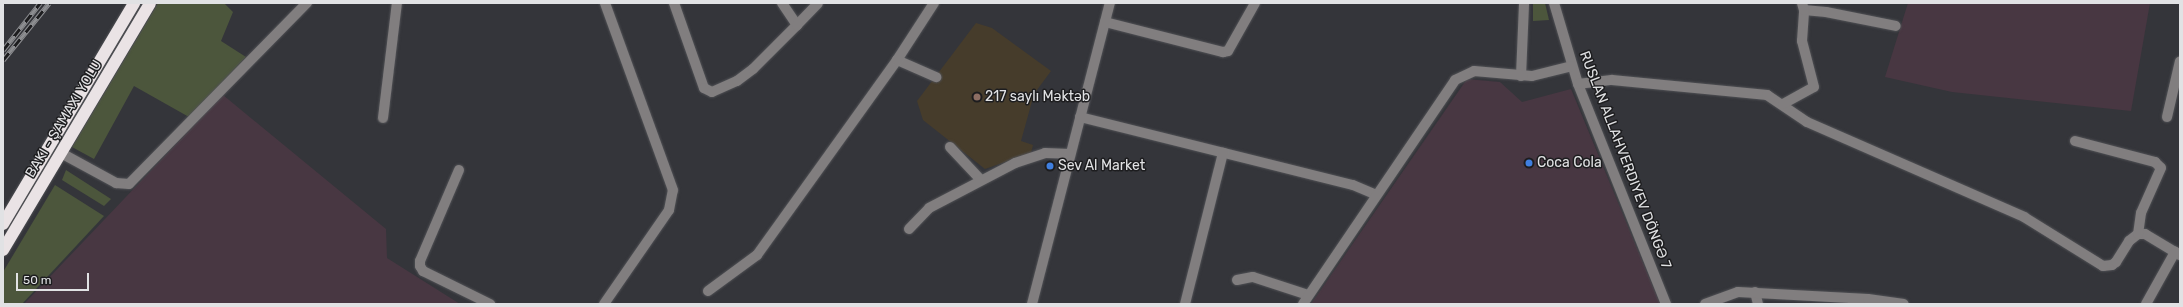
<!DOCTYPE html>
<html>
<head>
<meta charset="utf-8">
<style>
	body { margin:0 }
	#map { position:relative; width:2183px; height:307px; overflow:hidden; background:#34353a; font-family:Rubik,sans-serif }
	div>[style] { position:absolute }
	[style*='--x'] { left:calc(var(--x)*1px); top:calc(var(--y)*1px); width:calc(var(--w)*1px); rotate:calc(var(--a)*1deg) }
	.industrial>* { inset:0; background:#483742 }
	.education>* { inset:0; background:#463c2b }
	.green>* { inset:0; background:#4c563c }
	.roads { filter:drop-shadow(0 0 1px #505155) drop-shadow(0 0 1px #505155) }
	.minor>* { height:10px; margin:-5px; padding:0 5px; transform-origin:5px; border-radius:5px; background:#817e7f }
	.highway>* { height:12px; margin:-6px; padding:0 6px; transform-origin:6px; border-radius:6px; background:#eae3e5 }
	.rail>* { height:4.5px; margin-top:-2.25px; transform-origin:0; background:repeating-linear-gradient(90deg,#1d1d1f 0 9px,#8d8e91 0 18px); box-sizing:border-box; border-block:1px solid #8d8e91 }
	.dots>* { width:11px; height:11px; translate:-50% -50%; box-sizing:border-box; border:2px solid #1d1d1f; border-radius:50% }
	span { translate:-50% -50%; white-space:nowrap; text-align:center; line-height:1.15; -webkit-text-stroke:3px #1d1d1f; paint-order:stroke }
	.poi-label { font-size:14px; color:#e1e2e4 }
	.left { translate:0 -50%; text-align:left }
	.street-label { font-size:14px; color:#e1e2e4 }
	.frame { position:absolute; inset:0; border:4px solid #e1e2e4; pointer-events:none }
	.scale { position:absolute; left:16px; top:273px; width:73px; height:18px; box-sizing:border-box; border:2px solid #e1e2e4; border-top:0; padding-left:5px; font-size:12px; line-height:14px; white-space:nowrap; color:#e1e2e4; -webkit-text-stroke:3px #1d1d1f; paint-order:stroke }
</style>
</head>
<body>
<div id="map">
	<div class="industrial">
		<i style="clip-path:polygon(1908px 3px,2150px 3px,2131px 111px,1952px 92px,1885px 77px)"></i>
		<i style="clip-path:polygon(1467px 79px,1500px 82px,1522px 102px,1571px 89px,1660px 304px,1311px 304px)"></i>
		<i style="clip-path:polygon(223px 95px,386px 229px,387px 258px,460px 304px,24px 304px)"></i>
	</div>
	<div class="education">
		<i style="clip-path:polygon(976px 23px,992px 28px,1051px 71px,1034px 94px,1021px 141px,1033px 145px,1031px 153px,985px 169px,923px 120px,917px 101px)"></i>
	</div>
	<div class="green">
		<i style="clip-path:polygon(158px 3px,224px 3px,233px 12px,221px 41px,246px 57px,189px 117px,134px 86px,94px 159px,72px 147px)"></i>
		<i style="clip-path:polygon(1533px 3px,1545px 3px,1549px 20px,1533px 21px)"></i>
		<i style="clip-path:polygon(66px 170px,111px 199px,104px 206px,62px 180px)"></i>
		<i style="clip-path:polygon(55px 185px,104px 216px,22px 304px,3px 304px,3px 272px)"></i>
	</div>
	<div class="roads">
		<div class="minor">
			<i style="--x:674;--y:3;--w:90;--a:70.6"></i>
			<i style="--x:704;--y:88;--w:9;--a:27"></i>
			<i style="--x:712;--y:92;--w:27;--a:-24"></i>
			<i style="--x:737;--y:81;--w:20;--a:-37"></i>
			<i style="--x:753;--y:69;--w:62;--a:-45"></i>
			<i style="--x:782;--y:3;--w:27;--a:56"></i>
			<i style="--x:797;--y:25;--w:30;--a:-46"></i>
			<i style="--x:1554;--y:3;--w:84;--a:73.5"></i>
			<i style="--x:1578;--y:84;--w:237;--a:68.2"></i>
			<i style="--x:1804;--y:10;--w:22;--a:5"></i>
			<i style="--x:1826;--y:12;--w:71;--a:11.3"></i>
			<i style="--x:1105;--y:22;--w:122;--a:14.3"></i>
			<i style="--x:1223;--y:52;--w:5;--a:-11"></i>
			<i style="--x:1228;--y:51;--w:55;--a:-60.6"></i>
			<i style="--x:897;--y:60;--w:43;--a:23.6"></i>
			<i style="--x:1521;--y:76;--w:73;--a:-87.6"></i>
			<i style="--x:1578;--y:84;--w:34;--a:-7"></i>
			<i style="--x:1612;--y:80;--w:156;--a:5.5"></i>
			<i style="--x:1767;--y:95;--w:48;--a:34"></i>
			<i style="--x:1807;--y:122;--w:237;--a:23.6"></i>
			<i style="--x:2024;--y:217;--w:93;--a:31.8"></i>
			<i style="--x:2103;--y:266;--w:9;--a:-6"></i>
			<i style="--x:2112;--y:265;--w:5;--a:-37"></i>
			<i style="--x:2116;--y:262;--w:25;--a:-58"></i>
			<i style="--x:2129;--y:241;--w:11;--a:-38"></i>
			<i style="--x:2138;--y:234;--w:7;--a:0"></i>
			<i style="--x:2145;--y:234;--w:41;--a:31"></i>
			<i style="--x:1783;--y:104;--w:35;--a:-29"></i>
			<i style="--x:1814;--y:87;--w:48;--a:-104.6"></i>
			<i style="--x:1802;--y:41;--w:31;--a:-86"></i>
			<i style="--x:1804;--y:10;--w:7;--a:-106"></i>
			<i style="--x:1080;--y:117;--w:281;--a:14"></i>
			<i style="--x:1353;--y:185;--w:25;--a:23"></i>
			<i style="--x:2167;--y:117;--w:57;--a:-76.9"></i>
			<i style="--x:383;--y:118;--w:116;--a:-83.1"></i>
			<i style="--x:2075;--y:141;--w:83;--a:14.7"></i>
			<i style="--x:2155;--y:162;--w:8;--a:45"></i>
			<i style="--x:2161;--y:168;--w:49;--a:114"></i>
			<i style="--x:2141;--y:213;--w:21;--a:98"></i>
			<i style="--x:950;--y:147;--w:45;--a:46.8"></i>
			<i style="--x:61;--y:153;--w:63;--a:28.6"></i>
			<i style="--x:116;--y:183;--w:13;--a:4"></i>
			<i style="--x:129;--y:184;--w:254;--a:-45.5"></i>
			<i style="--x:459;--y:170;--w:99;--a:113.2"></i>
			<i style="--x:420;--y:261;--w:5;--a:90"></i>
			<i style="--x:420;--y:266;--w:6;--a:59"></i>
			<i style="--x:423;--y:271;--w:75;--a:26.2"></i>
			<i style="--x:909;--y:229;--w:29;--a:-46"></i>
			<i style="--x:929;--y:208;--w:97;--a:-27.6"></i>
			<i style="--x:1015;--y:163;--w:32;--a:-18"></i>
			<i style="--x:1045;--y:153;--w:25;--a:2"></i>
			<i style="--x:1237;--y:280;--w:16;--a:-11"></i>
			<i style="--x:1253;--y:277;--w:58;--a:18.1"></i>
			<i style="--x:708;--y:291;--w:61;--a:-36.3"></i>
			<i style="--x:757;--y:255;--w:240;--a:-54.3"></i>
			<i style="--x:897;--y:60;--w:68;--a:-57"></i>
			<i style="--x:1755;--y:292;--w:12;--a:76"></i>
			<i style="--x:604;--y:304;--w:114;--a:-55.3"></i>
			<i style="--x:669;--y:210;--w:20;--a:-79"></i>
			<i style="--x:673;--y:190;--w:199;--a:-110"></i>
			<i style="--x:1032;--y:304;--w:311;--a:-75.5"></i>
			<i style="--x:1185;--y:304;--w:156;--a:-75.9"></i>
			<i style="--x:1303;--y:304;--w:271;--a:-55.8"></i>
			<i style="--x:1455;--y:80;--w:21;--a:-25"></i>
			<i style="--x:1474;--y:71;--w:58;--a:4.9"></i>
			<i style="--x:1532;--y:76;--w:41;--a:-14"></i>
			<i style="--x:1705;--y:304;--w:35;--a:-20"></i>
			<i style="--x:1738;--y:292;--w:130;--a:3.1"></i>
			<i style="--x:1868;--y:299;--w:36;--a:8"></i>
			<i style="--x:2146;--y:304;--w:60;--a:-60.9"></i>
		</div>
		<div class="highway">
			<i style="--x:3;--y:224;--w:257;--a:-59.3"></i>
			<i style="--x:3;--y:250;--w:287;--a:-59.2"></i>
		</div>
	</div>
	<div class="rail">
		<i style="--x:3;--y:50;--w:60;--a:-51.8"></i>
		<i style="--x:3;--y:60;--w:73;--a:-51.1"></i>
	</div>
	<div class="dots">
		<i style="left:977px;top:97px;background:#8d6e63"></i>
		<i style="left:1529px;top:163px;background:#3f7fe0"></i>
		<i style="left:1050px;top:166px;background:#3f7fe0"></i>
	</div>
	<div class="poi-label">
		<span class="left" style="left:985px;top:97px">217 saylı Məktəb</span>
		<span class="left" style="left:1537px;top:163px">Coca Cola</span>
		<span class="left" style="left:1058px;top:166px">Sev Al Market</span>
	</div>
	<div class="street-label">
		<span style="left:64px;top:119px;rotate:-59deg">BAKI - ŞAMAXI YOLU</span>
		<span style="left:1625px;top:160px;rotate:69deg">RUSLAN ALLAHVERDIYEV DÖNGƏ 7</span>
	</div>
	<div class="frame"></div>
	<div class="scale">50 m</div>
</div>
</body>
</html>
